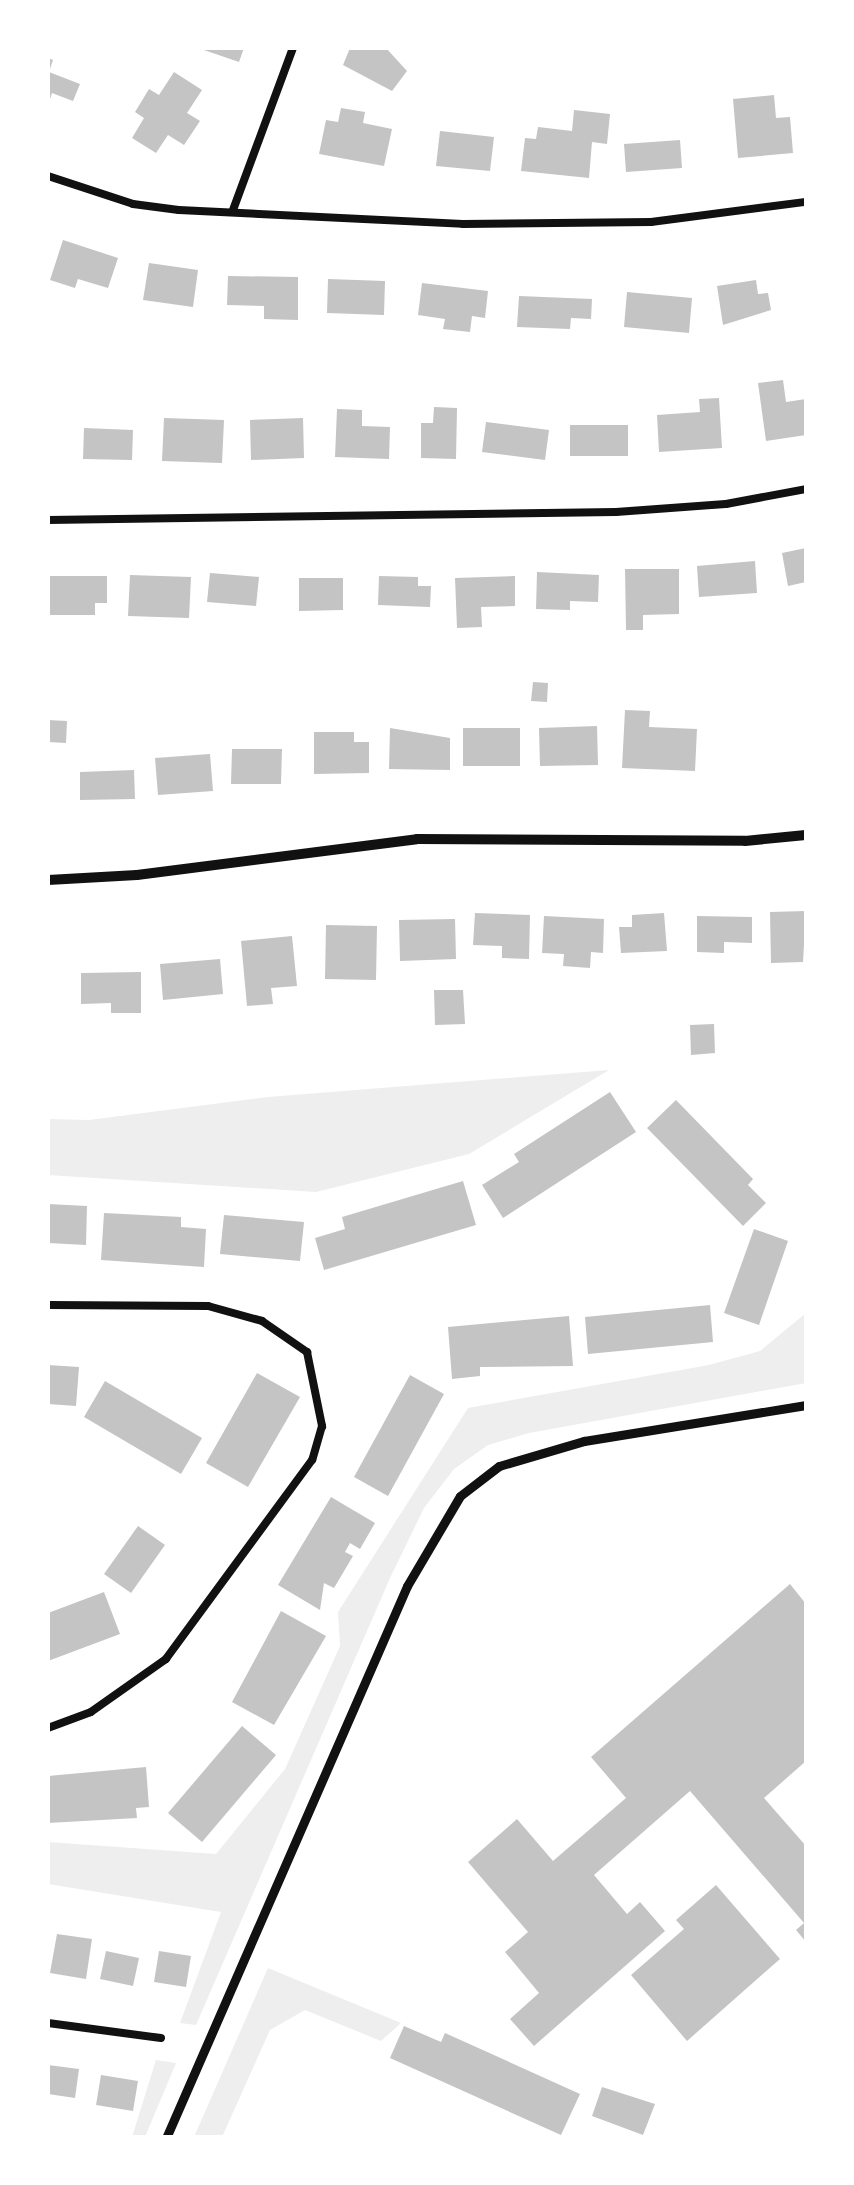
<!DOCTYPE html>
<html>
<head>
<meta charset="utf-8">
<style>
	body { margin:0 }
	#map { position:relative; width:854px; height:2185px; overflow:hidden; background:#fff; font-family:Overpass,sans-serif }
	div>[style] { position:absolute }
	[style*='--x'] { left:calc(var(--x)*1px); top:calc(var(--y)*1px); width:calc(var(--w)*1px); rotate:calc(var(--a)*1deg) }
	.green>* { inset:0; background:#eee }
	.building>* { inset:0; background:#c4c4c4 }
	.minor>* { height:8px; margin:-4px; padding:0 4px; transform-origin:4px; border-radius:4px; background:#111 }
	.tertiary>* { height:9px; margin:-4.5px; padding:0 4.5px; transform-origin:4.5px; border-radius:4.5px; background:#111 }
	.secondary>* { height:10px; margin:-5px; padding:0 5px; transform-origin:5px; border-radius:5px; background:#111 }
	span { translate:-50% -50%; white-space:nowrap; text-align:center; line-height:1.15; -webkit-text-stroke:8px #fff; paint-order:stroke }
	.frame { position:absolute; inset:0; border:50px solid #fff; pointer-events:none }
</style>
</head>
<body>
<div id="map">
	<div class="green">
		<i style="clip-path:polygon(609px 1070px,469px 1154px,316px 1192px,48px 1175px,48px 1119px,89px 1120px,268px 1097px)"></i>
		<i style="clip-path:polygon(806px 1313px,806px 1383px,529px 1433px,488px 1445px,454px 1469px,424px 1508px,390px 1578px,196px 2025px,180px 2023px,221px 1912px,48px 1884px,48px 1842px,216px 1854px,285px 1769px,340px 1646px,338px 1612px,468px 1408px,709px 1365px,760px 1351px)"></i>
		<i style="clip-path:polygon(268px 1968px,401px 2023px,381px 2041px,305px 2010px,270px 2030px,222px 2137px,194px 2137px)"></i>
		<i style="clip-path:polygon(156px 2060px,176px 2063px,145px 2137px,132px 2137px)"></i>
	</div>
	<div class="building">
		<i style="clip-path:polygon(198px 48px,244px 48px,239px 62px)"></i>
		<i style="clip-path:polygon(350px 48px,386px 48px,407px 71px,392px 91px,343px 65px)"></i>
		<i style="clip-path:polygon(48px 58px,53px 60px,49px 72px,80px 84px,73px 101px,52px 93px,48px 105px)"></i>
		<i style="clip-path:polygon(174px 72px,202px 90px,187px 113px,200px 121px,184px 145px,168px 135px,156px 153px,132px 138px,144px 118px,135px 112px,149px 89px,159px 95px)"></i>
		<i style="clip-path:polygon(774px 95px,776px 118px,790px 117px,793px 153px,738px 158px,733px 99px)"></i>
		<i style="clip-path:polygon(341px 108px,365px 112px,363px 123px,392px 129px,384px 166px,319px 154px,326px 120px,338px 122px)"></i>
		<i style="clip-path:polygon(574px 110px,610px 114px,607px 144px,592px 142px,589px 178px,521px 171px,525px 138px,536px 139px,538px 127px,572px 131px)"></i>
		<i style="clip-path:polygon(440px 131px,494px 137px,490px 171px,436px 166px)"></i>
		<i style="clip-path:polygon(680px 140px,682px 168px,626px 172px,624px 144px)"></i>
		<i style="clip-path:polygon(63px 240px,118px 258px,108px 288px,78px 279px,75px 288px,50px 280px)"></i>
		<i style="clip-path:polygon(149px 263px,198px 270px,193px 307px,143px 300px)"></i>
		<i style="clip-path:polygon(228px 276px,298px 277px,298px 320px,264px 319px,264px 306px,227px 305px)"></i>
		<i style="clip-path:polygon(328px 279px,385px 281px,384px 315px,327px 313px)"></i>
		<i style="clip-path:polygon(756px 280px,758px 294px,768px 293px,771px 310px,723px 325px,717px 286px)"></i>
		<i style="clip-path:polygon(422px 283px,488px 291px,485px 318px,472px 316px,470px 332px,443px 329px,445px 319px,418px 315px)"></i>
		<i style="clip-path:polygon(627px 292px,692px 298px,689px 333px,624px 327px)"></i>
		<i style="clip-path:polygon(519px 296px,592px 299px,591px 319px,571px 318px,570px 329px,517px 327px)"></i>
		<i style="clip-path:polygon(783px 380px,786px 402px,806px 399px,806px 435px,766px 441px,758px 383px)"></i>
		<i style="clip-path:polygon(719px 398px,722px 448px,659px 452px,657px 415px,700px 412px,699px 399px)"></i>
		<i style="clip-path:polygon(434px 407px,457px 408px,456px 459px,421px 458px,421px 423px,433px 423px)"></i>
		<i style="clip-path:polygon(337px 409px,362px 410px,362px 426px,390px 427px,389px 459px,335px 457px)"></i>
		<i style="clip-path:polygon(164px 418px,224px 420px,222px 463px,162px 461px)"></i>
		<i style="clip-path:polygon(303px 418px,304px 458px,251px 460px,250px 420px)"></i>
		<i style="clip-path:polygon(486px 422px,549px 430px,545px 460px,482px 452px)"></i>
		<i style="clip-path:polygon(570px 425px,628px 425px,628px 456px,570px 456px)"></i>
		<i style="clip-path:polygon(84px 428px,133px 430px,132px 460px,83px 459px)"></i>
		<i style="clip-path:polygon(806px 548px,806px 582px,788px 586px,782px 553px)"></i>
		<i style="clip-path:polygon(755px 561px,757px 593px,699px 597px,697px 566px)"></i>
		<i style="clip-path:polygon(625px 569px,679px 569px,679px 614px,643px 615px,643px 630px,626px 630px)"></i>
		<i style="clip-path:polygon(537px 572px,599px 575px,598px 602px,570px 601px,570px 610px,536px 609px)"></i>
		<i style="clip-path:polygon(210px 573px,259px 577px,256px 606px,207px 602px)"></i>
		<i style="clip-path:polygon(130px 575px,191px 577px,189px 618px,128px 616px)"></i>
		<i style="clip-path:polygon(50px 576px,107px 576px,107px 603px,95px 603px,95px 615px,50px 615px)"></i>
		<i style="clip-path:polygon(379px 576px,418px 577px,418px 586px,431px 586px,430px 607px,378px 605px)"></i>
		<i style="clip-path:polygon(515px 576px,515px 606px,481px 607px,482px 627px,457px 628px,455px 578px)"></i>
		<i style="clip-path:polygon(299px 578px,343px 578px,343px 610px,299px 611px)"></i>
		<i style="clip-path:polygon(533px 682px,548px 683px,547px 702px,531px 701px)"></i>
		<i style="clip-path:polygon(625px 710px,650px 711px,649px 727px,697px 729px,695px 771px,622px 768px)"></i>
		<i style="clip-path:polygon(48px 720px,67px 721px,66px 743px,48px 742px)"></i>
		<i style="clip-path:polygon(597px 726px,598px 765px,540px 766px,539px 728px)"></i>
		<i style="clip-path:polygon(390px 728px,450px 738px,450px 770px,389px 769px)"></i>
		<i style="clip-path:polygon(463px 728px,520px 728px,520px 766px,463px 766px)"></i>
		<i style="clip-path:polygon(314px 732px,354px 732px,354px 742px,369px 742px,369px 773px,314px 774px)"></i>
		<i style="clip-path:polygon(232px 749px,282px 749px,281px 784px,231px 784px)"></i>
		<i style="clip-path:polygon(210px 754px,213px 791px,158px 795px,155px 758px)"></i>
		<i style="clip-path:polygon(134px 770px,135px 799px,80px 800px,80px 772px)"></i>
		<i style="clip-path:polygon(806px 911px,803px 962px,771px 963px,770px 912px)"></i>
		<i style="clip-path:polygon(475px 913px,530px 915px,529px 959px,502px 958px,502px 946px,473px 945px)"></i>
		<i style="clip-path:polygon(664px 913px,667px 951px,621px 953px,619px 927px,632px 927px,632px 915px)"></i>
		<i style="clip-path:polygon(544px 916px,604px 919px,603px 953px,591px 952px,590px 968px,563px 966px,564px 954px,542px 953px)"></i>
		<i style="clip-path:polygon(697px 916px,752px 917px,752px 943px,724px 942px,724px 953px,697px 952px)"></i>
		<i style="clip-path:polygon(455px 919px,456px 959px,400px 961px,399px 920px)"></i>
		<i style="clip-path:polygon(326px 925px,377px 926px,376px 980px,325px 979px)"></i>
		<i style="clip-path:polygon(292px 936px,297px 986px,271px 988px,273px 1004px,247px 1006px,241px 941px)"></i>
		<i style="clip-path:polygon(220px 959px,223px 994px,163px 1000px,160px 964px)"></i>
		<i style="clip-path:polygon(141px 972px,141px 1013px,111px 1013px,111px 1003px,81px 1004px,81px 973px)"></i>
		<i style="clip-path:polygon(434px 990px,463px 990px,465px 1024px,435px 1025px)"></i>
		<i style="clip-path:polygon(714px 1024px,715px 1053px,691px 1055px,690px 1025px)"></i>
		<i style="clip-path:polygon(610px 1092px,636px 1132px,503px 1218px,482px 1185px,519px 1162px,514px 1154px)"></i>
		<i style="clip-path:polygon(676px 1100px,753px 1179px,748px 1185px,766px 1203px,743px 1226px,647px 1128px)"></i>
		<i style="clip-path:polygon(463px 1181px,476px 1225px,324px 1270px,315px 1238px,345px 1229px,342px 1217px)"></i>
		<i style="clip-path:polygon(48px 1204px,87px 1206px,86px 1245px,48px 1243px)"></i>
		<i style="clip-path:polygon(104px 1213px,181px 1217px,181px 1227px,206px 1229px,204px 1267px,101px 1260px)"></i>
		<i style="clip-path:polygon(224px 1215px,304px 1222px,300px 1261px,220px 1254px)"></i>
		<i style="clip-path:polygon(754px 1229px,788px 1241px,759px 1325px,724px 1313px)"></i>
		<i style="clip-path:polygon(710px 1305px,713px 1342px,588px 1354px,585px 1317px)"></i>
		<i style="clip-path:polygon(569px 1316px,573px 1366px,480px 1367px,480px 1376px,452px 1379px,448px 1327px)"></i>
		<i style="clip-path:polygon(48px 1365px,79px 1367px,76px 1406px,48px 1404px)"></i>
		<i style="clip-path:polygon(257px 1373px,300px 1397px,248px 1487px,206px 1463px)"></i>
		<i style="clip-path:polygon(410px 1375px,444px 1394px,388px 1496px,354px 1477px)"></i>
		<i style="clip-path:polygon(105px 1381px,202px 1438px,181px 1474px,84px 1417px)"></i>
		<i style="clip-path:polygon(331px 1497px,375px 1523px,360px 1549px,350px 1543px,345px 1552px,353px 1556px,334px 1588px,324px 1583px,320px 1610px,278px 1585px)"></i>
		<i style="clip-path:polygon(138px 1526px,165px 1545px,131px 1593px,104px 1574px)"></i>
		<i style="clip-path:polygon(790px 1584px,806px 1604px,806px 1761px,764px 1798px,806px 1846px,806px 1942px,796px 1930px,804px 1923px,690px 1791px,594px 1875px,627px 1914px,640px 1902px,665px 1931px,534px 2046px,510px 2019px,539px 1993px,505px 1952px,528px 1932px,468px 1862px,517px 1819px,553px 1861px,626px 1798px,591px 1757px)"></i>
		<i style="clip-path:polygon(104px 1592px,120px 1634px,48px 1661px,48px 1613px)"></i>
		<i style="clip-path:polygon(281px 1611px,326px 1636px,274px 1725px,232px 1702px)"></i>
		<i style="clip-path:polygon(242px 1726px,276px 1755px,202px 1842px,168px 1813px)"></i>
		<i style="clip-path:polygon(146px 1767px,149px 1807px,136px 1808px,137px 1818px,48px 1823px,48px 1776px)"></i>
		<i style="clip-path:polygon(716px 1885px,780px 1959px,687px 2041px,631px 1975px,684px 1929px,676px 1920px)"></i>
		<i style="clip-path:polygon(57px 1934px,92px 1939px,86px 1979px,50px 1973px)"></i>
		<i style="clip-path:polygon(106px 1951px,139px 1958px,133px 1986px,100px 1979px)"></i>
		<i style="clip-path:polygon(159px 1951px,191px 1956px,186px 1987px,154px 1982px)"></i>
		<i style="clip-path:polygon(404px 2026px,441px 2042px,445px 2033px,580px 2094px,561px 2135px,390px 2058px)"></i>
		<i style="clip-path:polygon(48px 2065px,79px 2069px,75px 2098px,48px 2094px)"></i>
		<i style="clip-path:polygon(101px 2075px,138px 2081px,133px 2111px,96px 2105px)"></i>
		<i style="clip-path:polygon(602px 2087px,655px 2104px,643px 2135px,592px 2116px)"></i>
	</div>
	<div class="minor">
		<i style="--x:48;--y:176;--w:89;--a:18.2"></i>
		<i style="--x:133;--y:204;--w:46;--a:7.4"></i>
		<i style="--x:179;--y:210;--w:284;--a:2.8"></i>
		<i style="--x:463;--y:224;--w:188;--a:-0.6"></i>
		<i style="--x:651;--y:222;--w:156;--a:-7.4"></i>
		<i style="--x:233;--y:210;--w:173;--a:-69.7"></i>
		<i style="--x:48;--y:520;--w:568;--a:-0.81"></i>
		<i style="--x:616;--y:512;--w:110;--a:-4.2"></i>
		<i style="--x:726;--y:504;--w:81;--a:-10.6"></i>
		<i style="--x:48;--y:1305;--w:160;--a:0.4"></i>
		<i style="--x:208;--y:1306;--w:56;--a:15.5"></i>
		<i style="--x:262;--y:1321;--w:55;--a:34.6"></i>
		<i style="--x:307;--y:1352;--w:76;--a:78.5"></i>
		<i style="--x:322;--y:1426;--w:35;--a:106"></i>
		<i style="--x:312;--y:1460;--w:247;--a:126.3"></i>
		<i style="--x:166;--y:1659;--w:92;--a:144.8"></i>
		<i style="--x:91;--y:1712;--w:46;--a:159.6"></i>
		<i style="--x:48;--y:2023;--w:114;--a:7.6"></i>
	</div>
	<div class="tertiary">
		<i style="--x:166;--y:2138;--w:602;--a:-66.41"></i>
		<i style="--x:407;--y:1586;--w:104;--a:-59.5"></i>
		<i style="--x:460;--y:1496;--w:49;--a:-37.6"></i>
		<i style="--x:499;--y:1466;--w:89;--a:-16.4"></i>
		<i style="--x:584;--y:1441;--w:225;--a:-9.2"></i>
	</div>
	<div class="secondary">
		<i style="--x:48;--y:880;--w:89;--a:-3.2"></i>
		<i style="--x:137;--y:875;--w:282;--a:-7.3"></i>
		<i style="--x:417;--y:839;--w:328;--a:0.3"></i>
		<i style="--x:745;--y:841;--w:61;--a:-5.6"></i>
	</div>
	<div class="frame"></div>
</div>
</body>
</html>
